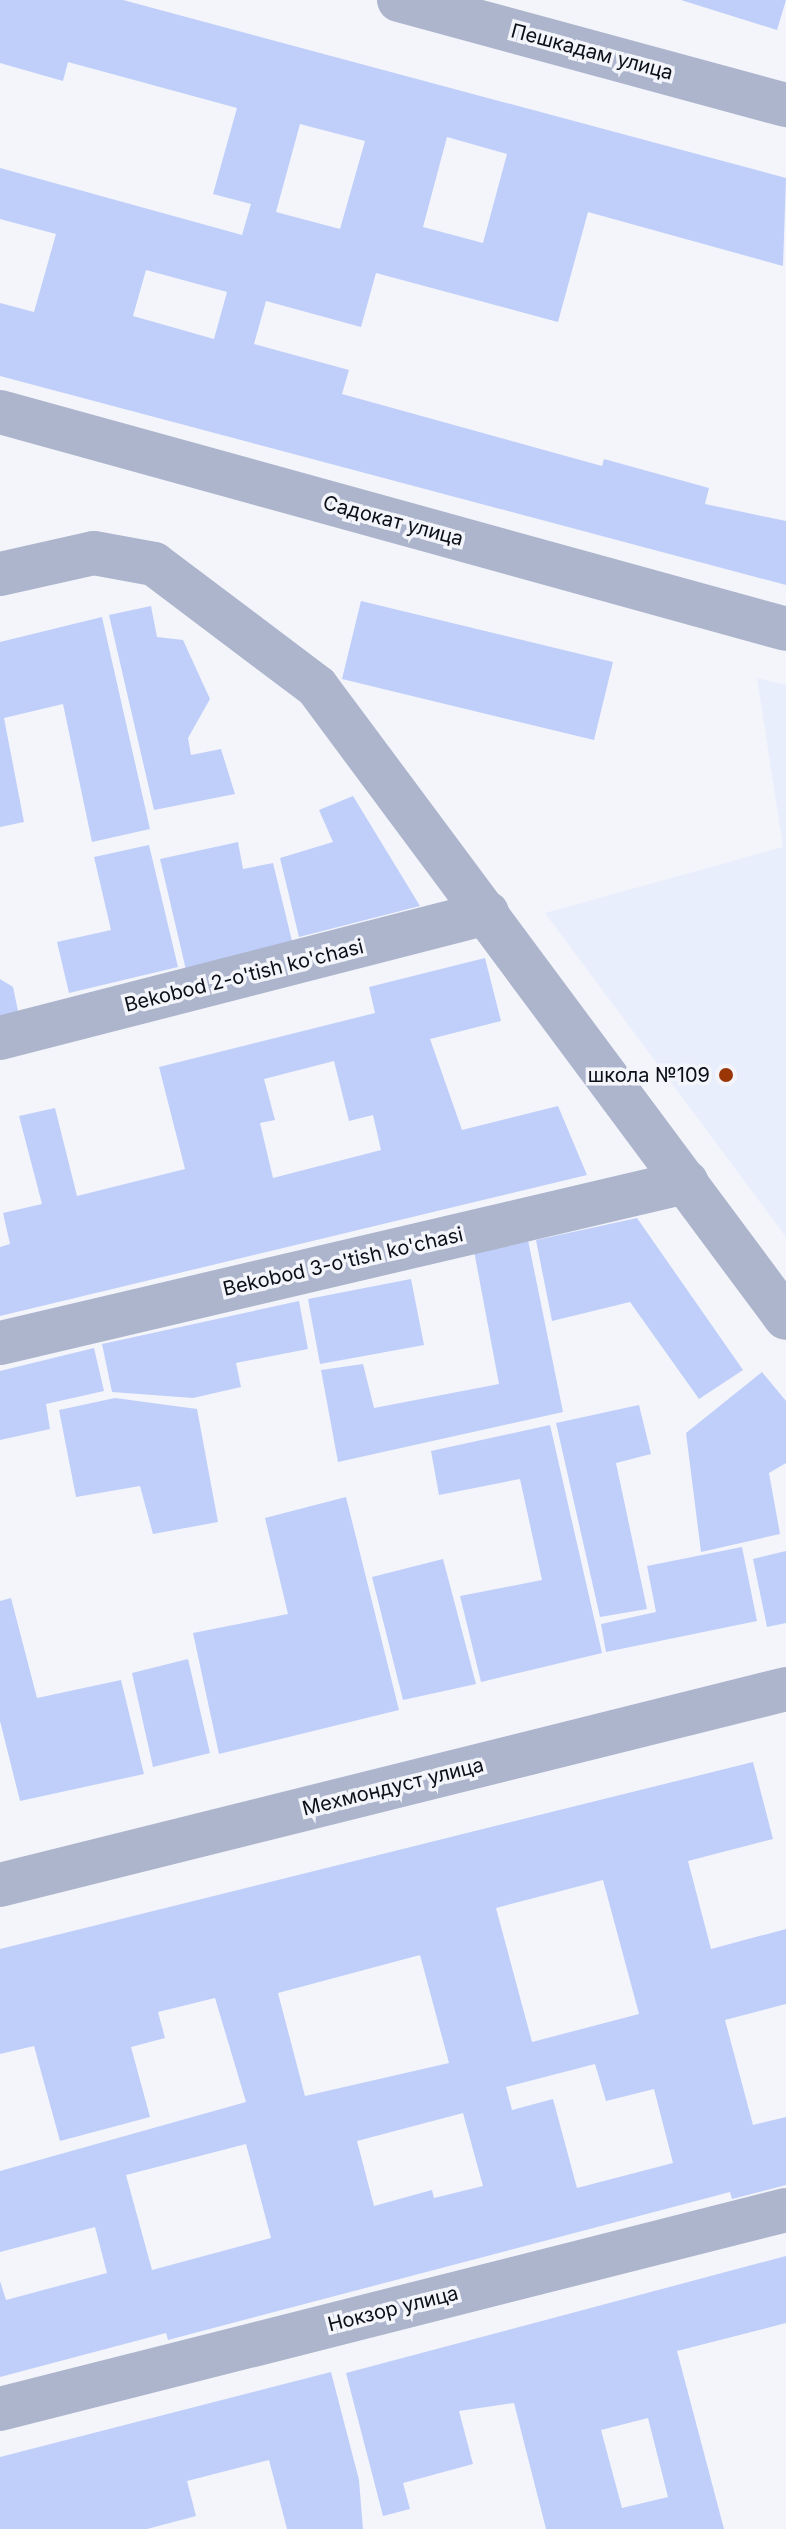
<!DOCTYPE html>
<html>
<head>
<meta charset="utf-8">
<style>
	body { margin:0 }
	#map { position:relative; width:786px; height:2529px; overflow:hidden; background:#f3f5fb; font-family:Inter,sans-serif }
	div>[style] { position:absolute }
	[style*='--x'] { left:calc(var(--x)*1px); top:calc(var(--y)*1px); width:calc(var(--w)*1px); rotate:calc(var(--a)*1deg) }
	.built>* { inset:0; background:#e9eefd }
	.building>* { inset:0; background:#c0cffa }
	.minor>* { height:44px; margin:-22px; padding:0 22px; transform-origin:22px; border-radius:22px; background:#adb5cd }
	.dots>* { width:22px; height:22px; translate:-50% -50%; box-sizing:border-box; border:4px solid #f3f5fb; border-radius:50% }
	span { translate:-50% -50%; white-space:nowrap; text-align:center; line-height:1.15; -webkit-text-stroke:7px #f3f5fb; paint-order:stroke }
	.street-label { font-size:20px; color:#0c0f18 }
	.poi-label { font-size:20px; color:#0c0f18 }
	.right { translate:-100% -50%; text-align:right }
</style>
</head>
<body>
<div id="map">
	<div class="built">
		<i style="clip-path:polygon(757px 678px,786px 685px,786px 1237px,545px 913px,783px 847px)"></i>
	</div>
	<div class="building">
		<i style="clip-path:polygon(evenodd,0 0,123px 0,786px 178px,783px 266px,588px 212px,558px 322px,376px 273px,361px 327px,266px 301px,254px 344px,349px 370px,342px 394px,602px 466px,604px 459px,709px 488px,705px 504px,786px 521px,786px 585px,0 376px,0 303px,34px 312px,56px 234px,0 219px,0 168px,242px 235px,251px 204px,213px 194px,237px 108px,68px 62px,63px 81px,0 63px,0 0,300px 124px,365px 141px,340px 229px,276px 212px,300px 124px,0 0,447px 137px,507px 154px,483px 243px,423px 227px,447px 137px,0 0,146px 270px,227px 292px,214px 339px,133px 316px,146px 270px)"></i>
		<i style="clip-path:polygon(681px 0,786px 0,777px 30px)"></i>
		<i style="clip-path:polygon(361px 601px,613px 662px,594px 740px,342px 679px)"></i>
		<i style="clip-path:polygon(151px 606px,157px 637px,183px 640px,210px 699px,188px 738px,191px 755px,221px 749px,235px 794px,154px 810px,109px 615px)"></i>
		<i style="clip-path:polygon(102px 617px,150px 829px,92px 842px,63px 704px,4px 718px,24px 822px,0 827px,0 642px)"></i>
		<i style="clip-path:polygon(353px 796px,420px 906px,299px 937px,280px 858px,333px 842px,319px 810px)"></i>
		<i style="clip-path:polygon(238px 842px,243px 869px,273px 863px,293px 945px,186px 970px,160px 859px)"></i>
		<i style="clip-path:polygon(149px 845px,178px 967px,69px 993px,57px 942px,111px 930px,94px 857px)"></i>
		<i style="clip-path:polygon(evenodd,485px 958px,501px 1021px,430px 1039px,462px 1130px,558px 1106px,587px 1175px,0 1316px,0 1247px,10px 1244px,3px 1213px,42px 1204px,19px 1116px,55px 1108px,77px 1196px,185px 1169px,159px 1067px,375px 1013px,369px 987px,485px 958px,334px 1061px,349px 1121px,373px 1115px,381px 1150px,273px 1178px,260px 1123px,275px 1120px,264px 1079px,334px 1061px)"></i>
		<i style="clip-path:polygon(0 979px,13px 987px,19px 1016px,0 1020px)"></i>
		<i style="clip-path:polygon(637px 1218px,743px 1370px,699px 1399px,630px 1302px,552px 1321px,536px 1240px)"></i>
		<i style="clip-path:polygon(528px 1240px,563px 1412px,338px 1462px,321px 1370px,363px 1364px,374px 1408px,499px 1384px,474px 1251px)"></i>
		<i style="clip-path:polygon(411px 1279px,424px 1345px,320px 1364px,308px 1299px)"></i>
		<i style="clip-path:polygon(299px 1301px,308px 1349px,236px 1363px,241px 1387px,193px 1398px,112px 1392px,102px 1344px)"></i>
		<i style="clip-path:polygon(94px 1348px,104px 1391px,46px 1404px,50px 1429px,0 1440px,0 1371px)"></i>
		<i style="clip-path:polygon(762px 1372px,786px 1401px,786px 1463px,769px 1473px,780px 1534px,701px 1552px,686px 1433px)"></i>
		<i style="clip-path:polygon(115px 1398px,197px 1409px,218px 1522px,153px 1534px,140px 1486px,76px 1497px,59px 1410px)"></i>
		<i style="clip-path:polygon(639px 1405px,651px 1454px,616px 1463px,647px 1609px,600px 1617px,556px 1423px)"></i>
		<i style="clip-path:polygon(550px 1425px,602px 1653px,481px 1682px,460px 1596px,542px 1580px,520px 1479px,439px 1495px,431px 1451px)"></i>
		<i style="clip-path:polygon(346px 1497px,399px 1710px,219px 1754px,193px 1633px,288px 1614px,265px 1518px)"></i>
		<i style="clip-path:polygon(742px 1547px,757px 1621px,606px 1652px,601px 1624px,656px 1612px,647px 1566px)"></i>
		<i style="clip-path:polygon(786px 1551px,786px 1623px,767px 1627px,753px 1559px)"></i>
		<i style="clip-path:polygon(443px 1559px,476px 1684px,403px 1700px,372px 1577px)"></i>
		<i style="clip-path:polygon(11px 1598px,37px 1698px,121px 1680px,144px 1774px,20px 1801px,0 1721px,0 1601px)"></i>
		<i style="clip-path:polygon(188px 1659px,210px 1753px,153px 1767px,132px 1673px)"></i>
		<i style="clip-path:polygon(evenodd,753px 1762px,773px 1839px,688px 1861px,711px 1949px,786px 1929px,786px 2004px,725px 2020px,753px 2125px,786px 2117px,786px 2185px,732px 2199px,730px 2192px,168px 2340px,166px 2333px,0 2377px,0 2281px,6px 2300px,107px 2273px,95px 2227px,0 2252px,0 2171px,246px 2102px,215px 1998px,158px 2012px,165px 2038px,131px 2047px,150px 2117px,60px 2141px,34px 2046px,0 2054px,0 1949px,753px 1762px,603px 1880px,639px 2014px,532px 2042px,496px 1908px,603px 1880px,753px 1762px,420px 1955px,449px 2063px,305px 2096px,278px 1993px,420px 1955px,753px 1762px,595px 2064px,606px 2101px,654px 2089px,673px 2163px,577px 2188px,553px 2099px,512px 2110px,506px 2087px,595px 2064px,753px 1762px,463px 2113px,483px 2186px,434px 2198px,432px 2190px,374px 2206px,357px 2141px,463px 2113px,753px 1762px,246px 2144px,271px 2238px,152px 2270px,126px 2175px,246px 2144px)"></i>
		<i style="clip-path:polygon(evenodd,786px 2256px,786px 2323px,677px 2351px,724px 2529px,546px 2529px,514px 2403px,459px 2411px,473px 2464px,403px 2483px,410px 2509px,383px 2516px,346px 2373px,786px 2256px,648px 2418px,668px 2497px,622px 2508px,601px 2430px,648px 2418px)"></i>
		<i style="clip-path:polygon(331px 2372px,359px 2480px,363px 2529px,287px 2529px,269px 2460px,187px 2481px,196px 2516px,147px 2529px,0 2529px,0 2457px)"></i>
	</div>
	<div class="minor">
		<i style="--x:399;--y:0;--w:401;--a:15.2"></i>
		<i style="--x:0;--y:412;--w:815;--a:15.43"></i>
		<i style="--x:0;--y:574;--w:96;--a:-12.6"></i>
		<i style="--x:94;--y:553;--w:61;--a:10.4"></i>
		<i style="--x:154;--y:564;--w:204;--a:37"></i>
		<i style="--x:317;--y:687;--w:786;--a:53.38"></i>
		<i style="--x:0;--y:1038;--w:503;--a:-14.4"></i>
		<i style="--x:0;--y:1343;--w:705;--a:-13.21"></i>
		<i style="--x:0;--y:1885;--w:810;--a:-14"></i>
		<i style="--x:0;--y:2409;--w:811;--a:-14.21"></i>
	</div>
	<div class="dots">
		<i style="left:726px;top:1075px;background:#9a3605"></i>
	</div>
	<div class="street-label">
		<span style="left:592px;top:52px;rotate:15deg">Пешкадам улица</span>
		<span style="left:393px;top:521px;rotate:15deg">Садокат улица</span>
		<span style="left:244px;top:976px;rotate:-14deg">Bekobod 2-o'tish ko'chasi</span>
		<span style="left:343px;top:1262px;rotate:-13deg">Bekobod 3-o'tish ko'chasi</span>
		<span style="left:393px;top:1787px;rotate:-14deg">Мехмондуст улица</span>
		<span style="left:393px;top:2309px;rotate:-14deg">Нокзор улица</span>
	</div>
	<div class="poi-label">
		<span class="right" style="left:710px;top:1075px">школа №109</span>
	</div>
</div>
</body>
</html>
